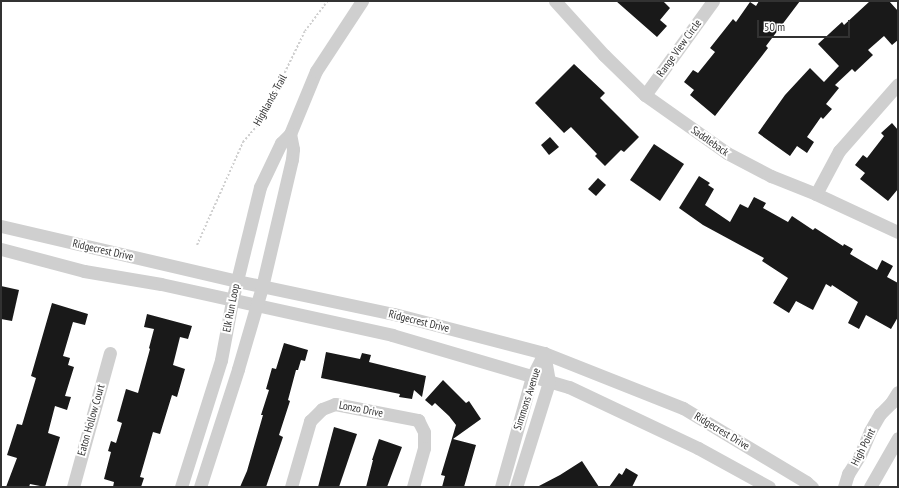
<!DOCTYPE html>
<html>
<head>
<meta charset="utf-8">
<style>
	body { margin:0 }
	#map { position:relative; width:899px; height:488px; overflow:hidden; background:#fff; font-family:"PT Sans Narrow",sans-serif }
	div>[style] { position:absolute }
	[style*='--x'] { left:calc(var(--x)*1px); top:calc(var(--y)*1px); width:calc(var(--w)*1px); rotate:calc(var(--a)*1deg) }
	.building>* { inset:0; background:#191919 }
	.path>* { height:2px; margin-top:-1px; transform-origin:0; background:repeating-linear-gradient(90deg,#cfcfcf 0 2px,transparent 0 4px) }
	.minor>* { height:13px; margin:-6.5px; padding:0 6.5px; transform-origin:6.5px; border-radius:6.5px; background:#cfcfcf }
	span { translate:-50% -50%; white-space:nowrap; text-align:center; line-height:1.15; -webkit-text-stroke:4px #fff; paint-order:stroke }
	.street-label { font-size:11px; color:#323232 }
	.frame { position:absolute; inset:0; border:2px solid #323232; pointer-events:none }
	.scale { position:absolute; left:757px; top:20px; width:93px; height:18px; box-sizing:border-box; border:2px solid #323232; border-top:0; padding-left:5px; font-size:12px; line-height:14px; white-space:nowrap; color:#323232; -webkit-text-stroke:3px #fff; paint-order:stroke }
</style>
</head>
<body>
<div id="map">
	<div class="building">
		<i style="clip-path:polygon(616px 1px,663px 1px,670px 8px,660px 20px,667px 26px,657px 37px)"></i>
		<i style="clip-path:polygon(759px 1px,800px 1px,766px 46px,768px 48px,715px 116px,690px 95px,694px 90px,684px 82px,693px 70px,698px 73px,715px 52px,710px 48px,733px 19px,736px 22px,750px 2px,756px 6px)"></i>
		<i style="clip-path:polygon(870px 1px,889px 1px,898px 11px,898px 40px,892px 45px,884px 36px,868px 50px,873px 55px,855px 72px,852px 69px,835px 85px,839px 88px,826px 104px,832px 109px,823px 119px,821px 117px,807px 137px,814px 142px,807px 153px,797px 146px,790px 156px,758px 133px,785px 95px,810px 68px,824px 82px,839px 66px,818px 44px,842px 22px,844px 25px)"></i>
		<i style="clip-path:polygon(574px 64px,605px 93px,600px 98px,639px 137px,624px 152px,621px 150px,605px 166px,595px 156px,597px 154px,571px 127px,564px 133px,535px 103px)"></i>
		<i style="clip-path:polygon(892px 123px,898px 130px,898px 189px,888px 201px,860px 179px,865px 173px,855px 165px,863px 155px,867px 158px,884px 136px,881px 133px)"></i>
		<i style="clip-path:polygon(550px 137px,559px 147px,549px 155px,541px 145px)"></i>
		<i style="clip-path:polygon(654px 144px,684px 164px,660px 201px,630px 180px)"></i>
		<i style="clip-path:polygon(699px 176px,710px 183px,708px 185px,714px 189px,705px 205px,730px 222px,740px 204px,748px 208px,754px 197px,766px 203px,763px 208px,788px 222px,792px 216px,813px 230px,815px 228px,843px 246px,844px 244px,853px 249px,850px 254px,877px 270px,882px 260px,893px 266px,887px 277px,898px 283px,898px 317px,891px 329px,866px 315px,859px 329px,848px 323px,858px 302px,832px 285px,831px 287px,826px 284px,813px 310px,796px 301px,789px 313px,773px 303px,788px 278px,762px 261px,764px 258px,703px 225px,679px 208px)"></i>
		<i style="clip-path:polygon(598px 178px,606px 185px,596px 196px,588px 189px)"></i>
		<i style="clip-path:polygon(1px 286px,19px 290px,12px 321px,1px 319px)"></i>
		<i style="clip-path:polygon(52px 303px,88px 314px,85px 325px,73px 322px,63px 356px,70px 358px,68px 365px,74px 367px,65px 396px,71px 397px,67px 410px,55px 406px,48px 433px,60px 437px,45px 487px,30px 484px,29px 487px,6px 487px,17px 458px,7px 455px,17px 424px,22px 425px,36px 378px,31px 376px)"></i>
		<i style="clip-path:polygon(147px 314px,192px 326px,188px 339px,180px 337px,173px 365px,185px 369px,177px 397px,172px 395px,160px 434px,153px 432px,140px 477px,144px 478px,141px 487px,113px 487px,114px 482px,104px 479px,111px 452px,108px 451px,111px 441px,116px 443px,122px 423px,117px 421px,126px 389px,138px 393px,150px 349px,149px 348px,154px 329px,144px 327px)"></i>
		<i style="clip-path:polygon(284px 343px,308px 350px,305px 361px,301px 360px,298px 370px,296px 370px,288px 400px,290px 401px,279px 435px,283px 437px,266px 487px,240px 487px,247px 471px,263px 415px,261px 415px,269px 390px,266px 389px,272px 368px,276px 369px)"></i>
		<i style="clip-path:polygon(326px 352px,360px 359px,362px 353px,371px 355px,369px 362px,426px 376px,422px 397px,414px 390px,412px 399px,399px 397px,400px 394px,321px 378px)"></i>
		<i style="clip-path:polygon(443px 380px,466px 403px,469px 401px,481px 419px,453px 439px,476px 445px,464px 487px,442px 487px,445px 476px,441px 475px,456px 425px,449px 416px,435px 403px,432px 406px,425px 400px)"></i>
		<i style="clip-path:polygon(334px 427px,357px 434px,339px 487px,318px 487px)"></i>
		<i style="clip-path:polygon(379px 439px,402px 447px,387px 487px,366px 487px,373px 460px,372px 460px)"></i>
		<i style="clip-path:polygon(582px 461px,599px 487px,537px 487px,560px 475px)"></i>
		<i style="clip-path:polygon(626px 468px,638px 475px,632px 487px,609px 487px,619px 473px,622px 475px)"></i>
	</div>
	<div class="path">
		<i style="--x:197;--y:245;--w:113;--a:-65.9"></i>
		<i style="--x:243;--y:142;--w:23;--a:-49"></i>
		<i style="--x:258;--y:125;--w:23;--a:-61"></i>
		<i style="--x:269;--y:105;--w:82;--a:-64.1"></i>
		<i style="--x:305;--y:31;--w:38;--a:-53"></i>
	</div>
	<div class="minor">
		<i style="--x:555;--y:1;--w:73;--a:47.8"></i>
		<i style="--x:604;--y:55;--w:57;--a:44.3"></i>
		<i style="--x:645;--y:95;--w:100;--a:35.3"></i>
		<i style="--x:727;--y:153;--w:50;--a:27.6"></i>
		<i style="--x:771;--y:176;--w:48;--a:21.8"></i>
		<i style="--x:816;--y:194;--w:90;--a:24.9"></i>
		<i style="--x:645;--y:95;--w:116;--a:-54.1"></i>
		<i style="--x:816;--y:194;--w:49;--a:-61.9"></i>
		<i style="--x:839;--y:151;--w:89;--a:-48.6"></i>
		<i style="--x:1;--y:226;--w:242;--a:13.1"></i>
		<i style="--x:237;--y:281;--w:160;--a:11.9"></i>
		<i style="--x:394;--y:314;--w:155;--a:14.6"></i>
		<i style="--x:544;--y:353;--w:149;--a:21.6"></i>
		<i style="--x:683;--y:408;--w:144;--a:31"></i>
		<i style="--x:806;--y:482;--w:8;--a:40"></i>
		<i style="--x:1;--y:249;--w:86;--a:14.8"></i>
		<i style="--x:84;--y:271;--w:78;--a:9.6"></i>
		<i style="--x:161;--y:284;--w:237;--a:12.4"></i>
		<i style="--x:392;--y:335;--w:184;--a:16.4"></i>
		<i style="--x:569;--y:387;--w:143;--a:25.3"></i>
		<i style="--x:698;--y:448;--w:81;--a:28.8"></i>
		<i style="--x:73;--y:487;--w:139;--a:-74.6"></i>
		<i style="--x:181;--y:487;--w:133;--a:-72.5"></i>
		<i style="--x:221;--y:360;--w:60;--a:-79.4"></i>
		<i style="--x:232;--y:301;--w:117;--a:-76.2"></i>
		<i style="--x:260;--y:187;--w:49;--a:-64.5"></i>
		<i style="--x:281;--y:143;--w:13;--a:-45"></i>
		<i style="--x:290;--y:134;--w:68;--a:-67.6"></i>
		<i style="--x:316;--y:71;--w:84;--a:-56.7"></i>
		<i style="--x:200;--y:487;--w:124;--a:-72.1"></i>
		<i style="--x:238;--y:369;--w:85;--a:-73.7"></i>
		<i style="--x:262;--y:287;--w:131;--a:-76.8"></i>
		<i style="--x:292;--y:159;--w:10;--a:-84"></i>
		<i style="--x:293;--y:149;--w:15;--a:-101"></i>
		<i style="--x:291;--y:487;--w:69;--a:-73.9"></i>
		<i style="--x:310;--y:421;--w:17;--a:-45"></i>
		<i style="--x:322;--y:409;--w:14;--a:-21"></i>
		<i style="--x:335;--y:404;--w:85;--a:10.9"></i>
		<i style="--x:418;--y:420;--w:13;--a:63"></i>
		<i style="--x:424;--y:432;--w:16;--a:90"></i>
		<i style="--x:424;--y:448;--w:41;--a:105.8"></i>
		<i style="--x:501;--y:487;--w:114;--a:-74.3"></i>
		<i style="--x:532;--y:377;--w:27;--a:-63"></i>
		<i style="--x:544;--y:353;--w:29;--a:80"></i>
		<i style="--x:549;--y:382;--w:110;--a:107.4"></i>
		<i style="--x:844;--y:487;--w:14;--a:-73"></i>
		<i style="--x:848;--y:474;--w:22;--a:-58"></i>
		<i style="--x:860;--y:455;--w:26;--a:-67"></i>
		<i style="--x:870;--y:431;--w:20;--a:-60"></i>
		<i style="--x:880;--y:414;--w:16;--a:-45"></i>
		<i style="--x:891;--y:403;--w:13;--a:-58"></i>
		<i style="--x:870;--y:487;--w:56;--a:-60.3"></i>
	</div>
	<div class="street-label">
		<span style="left:679px;top:48px;rotate:-54deg">Range View Circle</span>
		<span style="left:270px;top:100px;rotate:-61deg">Highlands Trail</span>
		<span style="left:710px;top:141px;rotate:35deg">Saddleback</span>
		<span style="left:103px;top:250px;rotate:13deg">Ridgecrest Drive</span>
		<span style="left:231px;top:308px;rotate:-79deg">Elk Run Loop</span>
		<span style="left:419px;top:321px;rotate:14deg">Ridgecrest Drive</span>
		<span style="left:527px;top:399px;rotate:-72deg">Simmons Avenue</span>
		<span style="left:361px;top:409px;rotate:11deg">Lonzo Drive</span>
		<span style="left:91px;top:420px;rotate:-74deg">Eaton Hollow Court</span>
		<span style="left:722px;top:431px;rotate:31deg">Ridgecrest Drive</span>
		<span style="left:863px;top:447px;rotate:-63deg">High Point</span>
	</div>
	<div class="frame"></div>
	<div class="scale">50 m</div>
</div>
</body>
</html>
